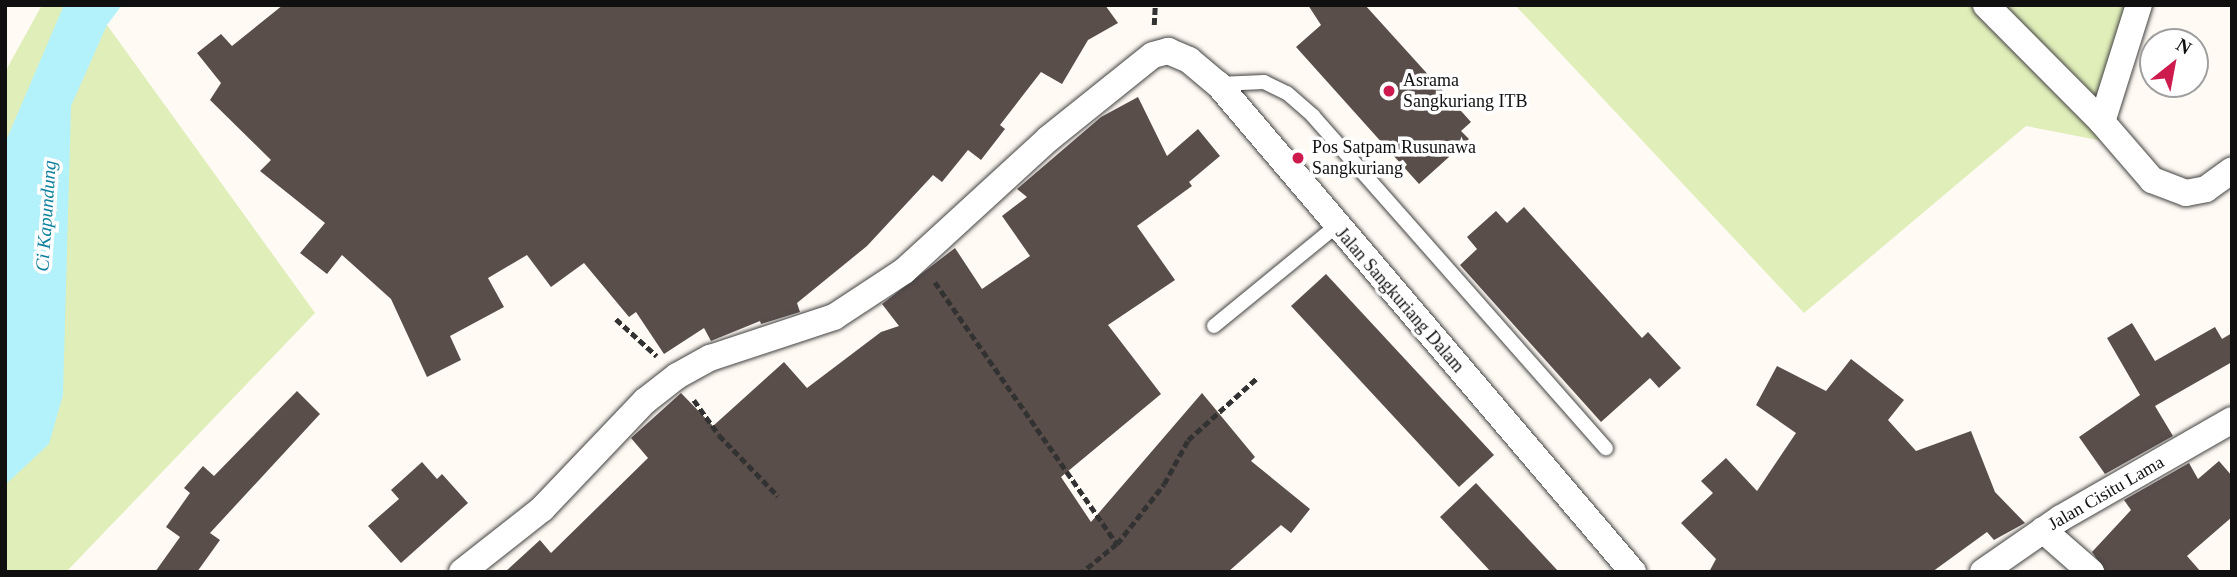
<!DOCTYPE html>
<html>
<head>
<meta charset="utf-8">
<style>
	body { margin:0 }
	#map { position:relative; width:2237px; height:577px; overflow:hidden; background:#fffaf3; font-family:"Times New Roman",serif }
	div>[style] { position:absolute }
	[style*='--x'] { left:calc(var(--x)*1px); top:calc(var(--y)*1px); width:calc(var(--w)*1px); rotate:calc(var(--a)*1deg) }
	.green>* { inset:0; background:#e0eeb9 }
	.water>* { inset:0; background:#b3f1fb }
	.building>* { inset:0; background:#5a4e4b }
	.path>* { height:4.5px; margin-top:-2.25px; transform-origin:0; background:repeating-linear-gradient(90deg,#323232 0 7px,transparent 0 10.5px) }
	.roads { filter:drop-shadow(0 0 2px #434343) drop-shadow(0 0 2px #434343) }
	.service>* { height:14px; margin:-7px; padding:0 7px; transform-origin:7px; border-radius:7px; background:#fff }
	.minor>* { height:26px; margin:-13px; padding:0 13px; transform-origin:13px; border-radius:13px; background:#fff }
	.dots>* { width:19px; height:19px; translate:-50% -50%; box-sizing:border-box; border:4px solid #fff; border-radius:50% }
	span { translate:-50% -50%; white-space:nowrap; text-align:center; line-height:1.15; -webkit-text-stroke:7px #fff; paint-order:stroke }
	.poi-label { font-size:18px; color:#101010 }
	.left { translate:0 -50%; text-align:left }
	.street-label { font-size:18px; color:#101010 }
	.water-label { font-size:19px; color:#0d819e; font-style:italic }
	.frame { position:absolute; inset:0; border:7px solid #101010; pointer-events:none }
	.north { position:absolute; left:2139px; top:28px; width:70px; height:70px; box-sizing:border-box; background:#fff; border:2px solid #9f9f9f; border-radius:50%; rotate:31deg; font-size:19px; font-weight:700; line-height:28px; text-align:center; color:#101010 }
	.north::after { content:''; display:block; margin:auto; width:24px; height:32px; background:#ce1b4d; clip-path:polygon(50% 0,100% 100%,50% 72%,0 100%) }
</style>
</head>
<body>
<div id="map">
	<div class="green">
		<i style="clip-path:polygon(42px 5px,84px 5px,107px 25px,315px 313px,66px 572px,5px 572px,5px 72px)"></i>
		<i style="clip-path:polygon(1515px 5px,2153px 5px,2108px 142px,2026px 126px,1804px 313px)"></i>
	</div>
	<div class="water">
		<i style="clip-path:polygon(64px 5px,122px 5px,107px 25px,71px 106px,63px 395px,49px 444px,5px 485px,5px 143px)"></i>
	</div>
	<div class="building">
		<i style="clip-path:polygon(283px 5px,1105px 5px,1118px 23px,1088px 40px,1062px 84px,1041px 72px,1000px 125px,1005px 129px,981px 160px,968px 150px,942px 182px,933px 175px,867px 246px,797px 303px,800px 312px,761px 324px,760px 321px,711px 341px,704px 328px,664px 354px,636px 312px,629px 317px,584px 263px,551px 287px,527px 255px,488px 278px,504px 307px,450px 336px,461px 360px,427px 377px,391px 299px,342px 255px,327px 274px,300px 253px,325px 223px,260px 171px,271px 160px,210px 100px,221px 83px,197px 53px,221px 34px,232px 46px)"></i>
		<i style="clip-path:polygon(1308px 5px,1365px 5px,1471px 122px,1461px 131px,1469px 139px,1419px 184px,1296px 47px,1321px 25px)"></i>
		<i style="clip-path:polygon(1138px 97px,1167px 156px,1198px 129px,1220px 156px,1189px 182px,1192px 186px,1137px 226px,1175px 280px,1108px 325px,1161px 394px,1061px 477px,1091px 522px,1202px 393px,1255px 457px,1251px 461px,1310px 509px,1291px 533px,1281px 525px,1228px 572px,505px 572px,540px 540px,551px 553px,648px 458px,631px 438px,681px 393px,713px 426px,784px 362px,807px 388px,881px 332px,899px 326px,882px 304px,955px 248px,982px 289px,1030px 256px,1002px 216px,1027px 197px,1017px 189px,1101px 117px)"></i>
		<i style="clip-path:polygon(1524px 207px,1642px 338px,1648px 332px,1681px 368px,1659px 388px,1650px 378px,1601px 422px,1460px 265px,1477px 249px,1467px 237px,1496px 211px,1507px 223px)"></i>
		<i style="clip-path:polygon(1326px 274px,1494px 455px,1459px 487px,1291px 306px)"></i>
		<i style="clip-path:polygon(2132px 323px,2155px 361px,2215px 327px,2222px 339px,2232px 333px,2232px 362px,2155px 406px,2173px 436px,2105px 474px,2079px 437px,2140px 395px,2107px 338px)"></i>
		<i style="clip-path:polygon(1851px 359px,1904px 400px,1888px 420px,1916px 451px,1971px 431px,1995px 492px,2025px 523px,1994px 540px,1987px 532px,1932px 572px,1709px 572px,1716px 559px,1681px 523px,1713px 493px,1701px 481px,1726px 458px,1757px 491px,1796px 433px,1756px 405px,1777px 366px,1826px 391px)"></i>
		<i style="clip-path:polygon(297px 391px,320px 414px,210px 533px,220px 540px,197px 572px,155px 572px,180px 537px,166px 527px,190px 493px,184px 488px,203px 466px,214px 476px)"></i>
		<i style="clip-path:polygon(2219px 461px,2232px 476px,2232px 517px,2187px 556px,2201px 572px,2106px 572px,2092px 552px,2131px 510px,2124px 500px,2189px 463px,2198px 479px)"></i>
		<i style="clip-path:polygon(422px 462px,437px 479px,442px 474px,468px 503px,401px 563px,368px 526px,399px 499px,391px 490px)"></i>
		<i style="clip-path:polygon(1476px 483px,1559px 572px,1491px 572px,1440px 517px)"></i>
	</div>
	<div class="path">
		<i style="--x:1154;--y:25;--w:20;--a:-87"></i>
		<i style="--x:935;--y:282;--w:319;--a:55.2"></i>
		<i style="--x:1117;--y:544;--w:44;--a:140.5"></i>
		<i style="--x:616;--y:319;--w:55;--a:42.1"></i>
		<i style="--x:694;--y:400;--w:43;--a:54.5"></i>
		<i style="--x:719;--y:435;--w:85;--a:46"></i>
		<i style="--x:1117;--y:544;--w:76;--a:-51.9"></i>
		<i style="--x:1164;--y:484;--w:50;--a:-61.4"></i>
		<i style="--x:1188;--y:440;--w:94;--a:-42"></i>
	</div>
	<div class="roads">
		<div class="service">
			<i style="--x:1218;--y:84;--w:46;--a:-2.5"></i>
			<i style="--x:1264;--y:82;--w:25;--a:26"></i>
			<i style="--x:1287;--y:93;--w:35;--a:41"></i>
			<i style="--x:1313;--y:116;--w:443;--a:48.6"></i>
			<i style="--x:1214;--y:326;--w:158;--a:-39.3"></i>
		</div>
		<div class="minor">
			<i style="--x:1986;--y:5;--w:165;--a:45.2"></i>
			<i style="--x:2102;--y:122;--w:77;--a:49.2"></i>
			<i style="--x:2152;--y:180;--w:36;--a:21"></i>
			<i style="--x:2186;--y:193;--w:20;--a:-11"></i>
			<i style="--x:2206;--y:189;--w:32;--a:-36"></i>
			<i style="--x:2102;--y:122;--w:123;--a:-72.5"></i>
			<i style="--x:2043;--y:530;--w:64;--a:41.2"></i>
			<i style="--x:462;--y:572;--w:102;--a:-38.2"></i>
			<i style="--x:542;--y:509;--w:149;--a:-46.4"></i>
			<i style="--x:645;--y:401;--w:41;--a:-38"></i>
			<i style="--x:677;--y:376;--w:38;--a:-29"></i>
			<i style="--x:710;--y:358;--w:131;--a:-18.3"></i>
			<i style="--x:834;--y:317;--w:84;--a:-33.3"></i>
			<i style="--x:904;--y:271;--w:195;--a:-42.5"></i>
			<i style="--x:1048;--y:139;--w:134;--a:-38.7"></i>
			<i style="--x:1153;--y:55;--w:16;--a:-15"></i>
			<i style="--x:1168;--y:51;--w:23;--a:23"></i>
			<i style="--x:1189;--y:60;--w:38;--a:40"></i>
			<i style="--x:1218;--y:84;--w:641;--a:49.62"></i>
			<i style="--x:1983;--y:572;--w:95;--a:-34.7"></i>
			<i style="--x:2061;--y:518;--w:197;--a:-29.8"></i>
		</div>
	</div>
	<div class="dots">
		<i style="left:1389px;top:91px;background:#ce1b4d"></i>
		<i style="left:1298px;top:158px;background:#ce1b4d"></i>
	</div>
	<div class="poi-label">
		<span class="left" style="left:1403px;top:91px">Asrama<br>Sangkuriang ITB</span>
		<span class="left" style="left:1312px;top:158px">Pos Satpam Rusunawa<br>Sangkuriang</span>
	</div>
	<div class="street-label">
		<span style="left:1400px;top:300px;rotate:49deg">Jalan Sangkuriang Dalam</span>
		<span style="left:2106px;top:493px;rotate:-30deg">Jalan Cisitu Lama</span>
	</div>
	<div class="water-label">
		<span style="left:46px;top:216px;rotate:-86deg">Ci Kapundung</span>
	</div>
	<div class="frame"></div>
	<div class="north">N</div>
</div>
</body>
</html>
